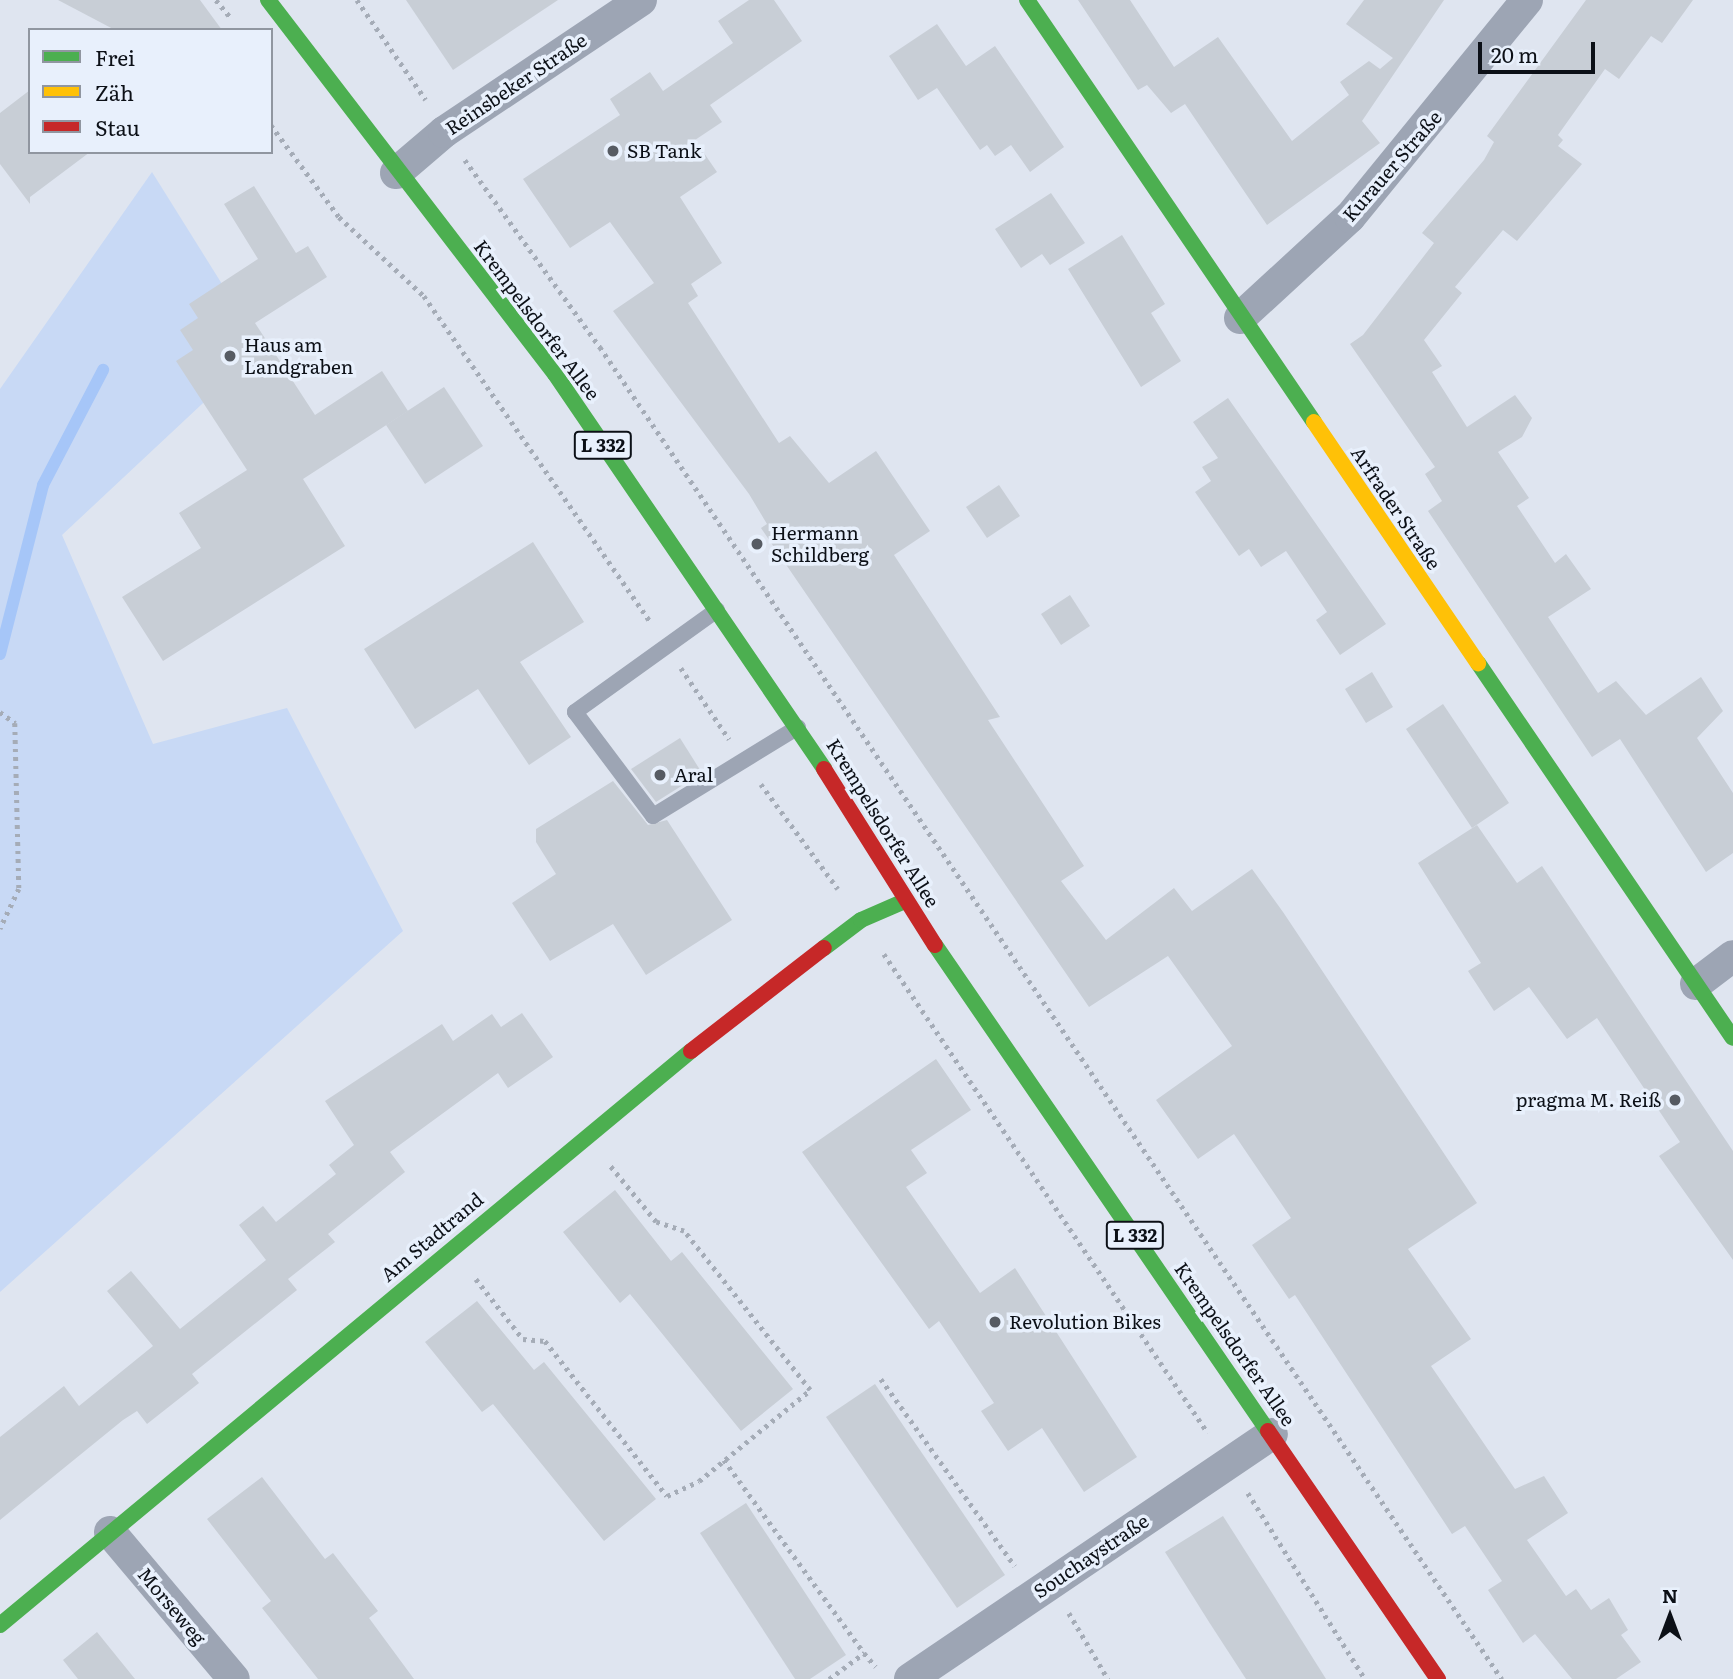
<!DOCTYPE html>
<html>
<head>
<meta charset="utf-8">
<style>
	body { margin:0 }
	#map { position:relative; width:1733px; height:1679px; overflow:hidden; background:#dfe5f0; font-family:Literata,serif }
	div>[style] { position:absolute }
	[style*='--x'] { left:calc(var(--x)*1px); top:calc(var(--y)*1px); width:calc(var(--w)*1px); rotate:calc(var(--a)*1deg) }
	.green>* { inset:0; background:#c8d9f5 }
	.stream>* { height:12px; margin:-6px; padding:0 6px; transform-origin:6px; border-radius:6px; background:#a6c6f8 }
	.building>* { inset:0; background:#c8ced6 }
	.path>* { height:4.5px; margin-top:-2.25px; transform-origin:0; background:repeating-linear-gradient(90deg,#a5acb7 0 3.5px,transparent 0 8.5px) }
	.lane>* { height:16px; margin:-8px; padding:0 8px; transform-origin:8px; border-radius:8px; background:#9da5b4 }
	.street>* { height:32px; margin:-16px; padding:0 16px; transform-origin:16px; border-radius:16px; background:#9da5b4 }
	.fast>* { height:16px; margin:-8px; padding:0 8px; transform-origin:8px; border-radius:8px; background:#4caf50 }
	.slow>* { height:16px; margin:-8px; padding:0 8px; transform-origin:8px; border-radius:8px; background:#ffc107 }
	.jam>* { height:16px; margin:-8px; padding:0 8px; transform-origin:8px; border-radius:8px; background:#c62828 }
	.dots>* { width:19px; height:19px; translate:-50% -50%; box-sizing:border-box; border:4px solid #e8f0fc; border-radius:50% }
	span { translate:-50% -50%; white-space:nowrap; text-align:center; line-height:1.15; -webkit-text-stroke:7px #e8f0fc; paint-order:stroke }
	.shield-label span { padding:2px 5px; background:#e8f0fc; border:2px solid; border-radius:5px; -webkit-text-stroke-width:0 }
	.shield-label { font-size:18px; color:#0c1017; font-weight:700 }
	.street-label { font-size:19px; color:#0c1017 }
	.poi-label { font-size:19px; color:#0c1017 }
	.left { translate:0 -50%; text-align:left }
	.right { translate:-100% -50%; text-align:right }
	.legend { position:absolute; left:28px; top:28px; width:245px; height:126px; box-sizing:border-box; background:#e8f0fc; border:2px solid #9096a0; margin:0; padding:9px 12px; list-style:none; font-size:21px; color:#0c1017 }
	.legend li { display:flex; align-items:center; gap:14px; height:35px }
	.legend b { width:35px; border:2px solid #9096a0 }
	.north { position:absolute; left:1635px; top:1581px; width:70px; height:70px; -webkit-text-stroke:5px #e8f0fc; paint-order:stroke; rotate:0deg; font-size:19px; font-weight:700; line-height:28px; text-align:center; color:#0c1017 }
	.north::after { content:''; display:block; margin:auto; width:24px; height:32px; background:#0c1017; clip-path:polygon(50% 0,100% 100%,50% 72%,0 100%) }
	.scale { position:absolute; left:1478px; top:42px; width:117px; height:32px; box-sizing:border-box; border:4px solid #0c1017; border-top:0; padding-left:9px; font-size:21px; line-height:24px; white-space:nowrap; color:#0c1017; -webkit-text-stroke:5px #e8f0fc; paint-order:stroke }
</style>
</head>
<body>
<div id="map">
	<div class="green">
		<i style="clip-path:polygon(152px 172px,262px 348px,62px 535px,153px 744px,287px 708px,403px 931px,0 1292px,0 389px)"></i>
	</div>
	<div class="stream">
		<i style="--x:0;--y:654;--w:174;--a:-75.7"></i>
		<i style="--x:43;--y:485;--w:130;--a:-62.4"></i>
	</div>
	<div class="building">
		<i style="clip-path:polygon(58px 0,200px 0,222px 30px,115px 30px)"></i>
		<i style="clip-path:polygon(406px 0,558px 0,453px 70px)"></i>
		<i style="clip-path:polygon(749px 0,774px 0,802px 41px,710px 105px,722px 122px,695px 140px,717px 172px,680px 197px,722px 263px,691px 284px,698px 296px,688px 303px,779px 443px,790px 436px,829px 483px,876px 451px,930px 531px,894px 555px,1000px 717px,988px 720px,1084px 866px,1061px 881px,1106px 940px,1174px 888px,1192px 911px,1252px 869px,1283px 912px,1477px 1203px,1408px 1249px,1471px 1339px,1431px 1366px,1515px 1489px,1544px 1476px,1568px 1513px,1527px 1540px,1566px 1596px,1576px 1589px,1591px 1610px,1609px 1598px,1628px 1630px,1621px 1635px,1641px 1662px,1616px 1679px,1572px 1679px,1535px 1634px,1523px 1643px,1488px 1590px,1502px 1581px,1465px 1526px,1452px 1534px,1295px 1295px,1289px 1299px,1252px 1245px,1291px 1218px,1234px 1134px,1198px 1159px,1156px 1100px,1232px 1046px,1168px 956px,1089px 1007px,761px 528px,767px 524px,749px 494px,613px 311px,654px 283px,610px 222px,570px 248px,523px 179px,620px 115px,610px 99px,650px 72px,663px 91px,733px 43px,718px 21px)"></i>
		<i style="clip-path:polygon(1078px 0,1130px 0,1174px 67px,1218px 37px,1292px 141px,1349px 95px,1340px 82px,1369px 61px,1380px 69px,1393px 58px,1346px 24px,1364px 0,1444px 0,1362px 121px,1380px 143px,1267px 225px,1185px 104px,1171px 113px,1147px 85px,1138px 90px)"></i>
		<i style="clip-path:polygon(1586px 0,1693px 0,1662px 43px,1651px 36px,1619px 79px,1605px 69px,1558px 135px,1563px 140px,1558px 146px,1582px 164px,1517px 241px,1503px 230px,1455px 287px,1462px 293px,1424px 340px,1442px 366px,1432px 372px,1467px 427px,1515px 395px,1532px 418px,1522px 437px,1498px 452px,1529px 498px,1517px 506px,1555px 563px,1566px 554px,1591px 589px,1548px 617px,1598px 693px,1616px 681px,1646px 715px,1701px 677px,1723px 711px,1697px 738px,1733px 793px,1733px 853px,1706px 872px,1620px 739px,1592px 757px,1428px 511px,1442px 501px,1425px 474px,1435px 467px,1350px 344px,1363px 335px,1434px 243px,1422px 233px,1484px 160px,1494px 142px,1487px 136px)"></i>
		<i style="clip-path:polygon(937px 24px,966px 66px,995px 46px,1064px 147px,1030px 172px,1011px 145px,995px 156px,987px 145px,980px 150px,937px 88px,918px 100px,889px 56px)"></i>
		<i style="clip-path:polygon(30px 90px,30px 152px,90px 152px,30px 197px,30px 204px,0 164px,0 113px)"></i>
		<i style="clip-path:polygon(254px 186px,296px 253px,308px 246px,327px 277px,255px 323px,315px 415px,382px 371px,408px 411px,303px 479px,345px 546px,163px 661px,122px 597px,201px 548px,179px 513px,247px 470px,176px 361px,193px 350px,180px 330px,198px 318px,189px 304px,258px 259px,224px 204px)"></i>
		<i style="clip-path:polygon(1051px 193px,1085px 243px,1050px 265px,1042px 254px,1021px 268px,995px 229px)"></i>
		<i style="clip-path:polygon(1122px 235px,1165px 304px,1151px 313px,1181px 361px,1141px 387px,1068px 269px)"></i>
		<i style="clip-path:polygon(444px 387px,483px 446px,425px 484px,386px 425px)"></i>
		<i style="clip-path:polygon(1228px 398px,1386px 624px,1340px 655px,1316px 620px,1327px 612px,1286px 551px,1261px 567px,1249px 549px,1239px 556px,1195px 492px,1211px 481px,1202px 467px,1218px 458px,1193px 422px)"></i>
		<i style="clip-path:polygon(999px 485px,1020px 516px,987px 538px,966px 507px)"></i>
		<i style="clip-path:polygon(533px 542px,584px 622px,520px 662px,571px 737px,529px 765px,478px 689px,415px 729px,364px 649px)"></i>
		<i style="clip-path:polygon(1070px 595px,1090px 626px,1061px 645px,1041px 614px)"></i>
		<i style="clip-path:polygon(1372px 672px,1393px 707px,1366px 723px,1345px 689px)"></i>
		<i style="clip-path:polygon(1443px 704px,1509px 803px,1472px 828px,1406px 729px)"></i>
		<i style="clip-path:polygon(680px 738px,702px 773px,656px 802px,631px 769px)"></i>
		<i style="clip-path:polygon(613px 781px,648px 825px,667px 820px,732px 920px,646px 975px,613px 924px,550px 961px,512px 903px,556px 874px,536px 842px,536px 829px)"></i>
		<i style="clip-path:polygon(1477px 825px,1517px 883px,1542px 866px,1733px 1151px,1733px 1260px,1659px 1156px,1680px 1142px,1597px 1018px,1567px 1039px,1529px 987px,1494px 1011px,1468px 971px,1481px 963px,1418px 863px)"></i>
		<i style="clip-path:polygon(522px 1013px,553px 1057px,508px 1088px,498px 1073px,390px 1152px,405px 1172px,328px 1234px,335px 1242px,288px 1279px,297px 1290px,192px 1374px,199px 1383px,147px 1424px,137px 1411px,123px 1420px,0 1520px,0 1437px,64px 1386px,79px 1406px,153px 1346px,107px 1291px,131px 1271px,180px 1329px,266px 1260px,239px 1225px,263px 1206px,276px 1222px,336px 1174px,329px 1165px,354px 1145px,325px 1101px,442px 1024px,453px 1041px,492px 1014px,501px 1027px)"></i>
		<i style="clip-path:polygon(936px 1059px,971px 1110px,911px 1150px,927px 1173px,906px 1187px,980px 1293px,1015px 1268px,1137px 1457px,1084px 1492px,1042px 1428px,1008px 1451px,981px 1411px,994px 1403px,939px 1321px,929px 1329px,802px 1152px)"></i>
		<i style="clip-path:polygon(615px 1190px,671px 1261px,682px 1252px,793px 1389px,741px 1431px,630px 1294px,620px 1303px,563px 1232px)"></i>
		<i style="clip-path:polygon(477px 1301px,534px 1370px,544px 1362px,656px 1499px,604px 1541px,493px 1404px,482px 1412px,425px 1342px)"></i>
		<i style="clip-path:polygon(875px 1384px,1005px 1575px,957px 1608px,826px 1417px)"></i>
		<i style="clip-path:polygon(262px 1477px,325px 1559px,333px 1553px,378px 1611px,369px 1618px,414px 1679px,318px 1679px,262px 1608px,271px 1601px,207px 1519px)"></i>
		<i style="clip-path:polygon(746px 1503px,846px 1655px,810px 1679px,795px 1679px,700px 1533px)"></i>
		<i style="clip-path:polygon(1223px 1516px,1267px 1585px,1326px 1679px,1246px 1679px,1209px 1622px,1165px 1552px)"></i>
		<i style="clip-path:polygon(97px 1632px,135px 1679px,78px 1679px,63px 1660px)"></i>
	</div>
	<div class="path">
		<i style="--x:216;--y:0;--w:23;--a:50"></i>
		<i style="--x:357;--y:0;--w:121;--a:55.4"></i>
		<i style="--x:271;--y:125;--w:114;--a:53.5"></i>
		<i style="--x:339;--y:217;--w:116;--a:42.9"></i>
		<i style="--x:424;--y:296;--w:398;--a:55.2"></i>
		<i style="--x:465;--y:160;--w:231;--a:54.2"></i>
		<i style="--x:600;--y:347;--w:1609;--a:55.9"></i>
		<i style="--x:681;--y:668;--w:86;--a:55.9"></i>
		<i style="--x:0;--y:712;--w:19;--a:36"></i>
		<i style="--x:15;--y:723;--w:166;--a:88.6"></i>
		<i style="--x:19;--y:889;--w:44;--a:115.4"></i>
		<i style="--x:761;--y:784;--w:130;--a:53.7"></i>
		<i style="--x:884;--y:954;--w:578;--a:55.93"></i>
		<i style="--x:476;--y:1279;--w:76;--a:51.9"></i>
		<i style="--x:523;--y:1339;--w:22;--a:5"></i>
		<i style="--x:545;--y:1341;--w:197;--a:51.8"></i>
		<i style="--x:667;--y:1496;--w:35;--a:-25"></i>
		<i style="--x:699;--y:1481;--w:144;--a:-39.3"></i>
		<i style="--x:810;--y:1390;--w:203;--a:-128.4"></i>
		<i style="--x:684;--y:1231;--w:29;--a:-162"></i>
		<i style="--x:656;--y:1222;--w:72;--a:-129.4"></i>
		<i style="--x:881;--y:1379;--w:230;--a:54.4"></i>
		<i style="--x:724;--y:1460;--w:238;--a:54"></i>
		<i style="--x:1248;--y:1493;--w:220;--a:57.8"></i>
		<i style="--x:1069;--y:1613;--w:77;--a:59.4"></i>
		<i style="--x:829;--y:1679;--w:44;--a:-36.6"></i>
		<i style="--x:864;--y:1653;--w:18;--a:49"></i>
	</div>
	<div class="lane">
		<i style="--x:717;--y:610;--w:175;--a:144.3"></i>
		<i style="--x:575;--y:712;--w:130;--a:53.1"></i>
		<i style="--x:653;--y:816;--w:170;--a:-31.5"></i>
	</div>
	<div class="street">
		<i style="--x:396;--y:173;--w:63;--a:-40.5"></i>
		<i style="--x:444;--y:132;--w:237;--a:-33.8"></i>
		<i style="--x:1240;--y:318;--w:149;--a:-42.6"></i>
		<i style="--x:1350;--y:217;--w:280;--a:-50.8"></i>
		<i style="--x:1696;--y:984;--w:46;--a:-37.1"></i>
		<i style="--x:110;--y:1532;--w:192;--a:49.9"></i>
		<i style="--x:910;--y:1679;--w:437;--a:-34.1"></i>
	</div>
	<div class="fast">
		<i style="--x:268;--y:0;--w:471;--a:52.5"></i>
		<i style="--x:555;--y:374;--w:478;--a:55.7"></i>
		<i style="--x:1027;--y:0;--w:510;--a:55.78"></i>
		<i style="--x:1478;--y:663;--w:453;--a:55.8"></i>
		<i style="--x:935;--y:945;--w:589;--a:55.58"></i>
		<i style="--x:824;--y:948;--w:46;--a:-37.1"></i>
		<i style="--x:861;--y:920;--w:48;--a:-23.4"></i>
		<i style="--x:0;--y:1625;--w:898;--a:-39.72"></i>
	</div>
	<div class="slow">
		<i style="--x:1314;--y:422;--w:292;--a:55.8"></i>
	</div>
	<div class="jam">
		<i style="--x:824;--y:769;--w:208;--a:57.8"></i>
		<i style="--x:691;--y:1051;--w:168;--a:-37.8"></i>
		<i style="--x:1268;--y:1431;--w:301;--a:55.6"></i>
	</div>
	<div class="dots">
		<i style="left:613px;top:151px;background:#565b63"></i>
		<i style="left:230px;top:356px;background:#565b63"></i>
		<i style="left:757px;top:544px;background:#565b63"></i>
		<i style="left:660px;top:775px;background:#565b63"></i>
		<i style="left:1675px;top:1100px;background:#565b63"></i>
		<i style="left:995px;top:1322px;background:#565b63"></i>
	</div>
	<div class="shield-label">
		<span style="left:603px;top:445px">L 332</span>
		<span style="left:1135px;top:1235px">L 332</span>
	</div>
	<div class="street-label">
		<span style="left:516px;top:84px;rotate:-34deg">Reinsbeker Straße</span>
		<span style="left:1392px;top:166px;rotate:-49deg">Kurauer Straße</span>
		<span style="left:537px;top:320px;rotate:53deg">Krempelsdorfer Allee</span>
		<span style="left:1396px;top:508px;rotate:56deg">Arfrader Straße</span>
		<span style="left:883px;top:823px;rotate:58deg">Krempelsdorfer Allee</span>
		<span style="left:432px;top:1237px;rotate:-40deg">Am Stadtrand</span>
		<span style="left:1235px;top:1344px;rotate:55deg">Krempelsdorfer Allee</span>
		<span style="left:1091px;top:1556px;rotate:-34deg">Souchaystraße</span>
		<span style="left:172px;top:1606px;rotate:50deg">Morseweg</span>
	</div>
	<div class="poi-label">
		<span class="left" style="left:627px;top:151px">SB Tank</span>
		<span class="left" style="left:244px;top:356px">Haus am<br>Landgraben</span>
		<span class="left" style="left:771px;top:544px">Hermann<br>Schildberg</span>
		<span class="left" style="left:674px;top:775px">Aral</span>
		<span class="right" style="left:1661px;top:1100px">pragma M. Reiß</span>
		<span class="left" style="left:1009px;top:1322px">Revolution Bikes</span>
	</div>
	<ul class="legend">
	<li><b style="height:9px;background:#4caf50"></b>Frei</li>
	<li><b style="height:9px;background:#ffc107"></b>Zäh</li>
	<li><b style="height:9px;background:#c62828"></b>Stau</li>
	</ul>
	<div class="north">N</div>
	<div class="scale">20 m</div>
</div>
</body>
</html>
